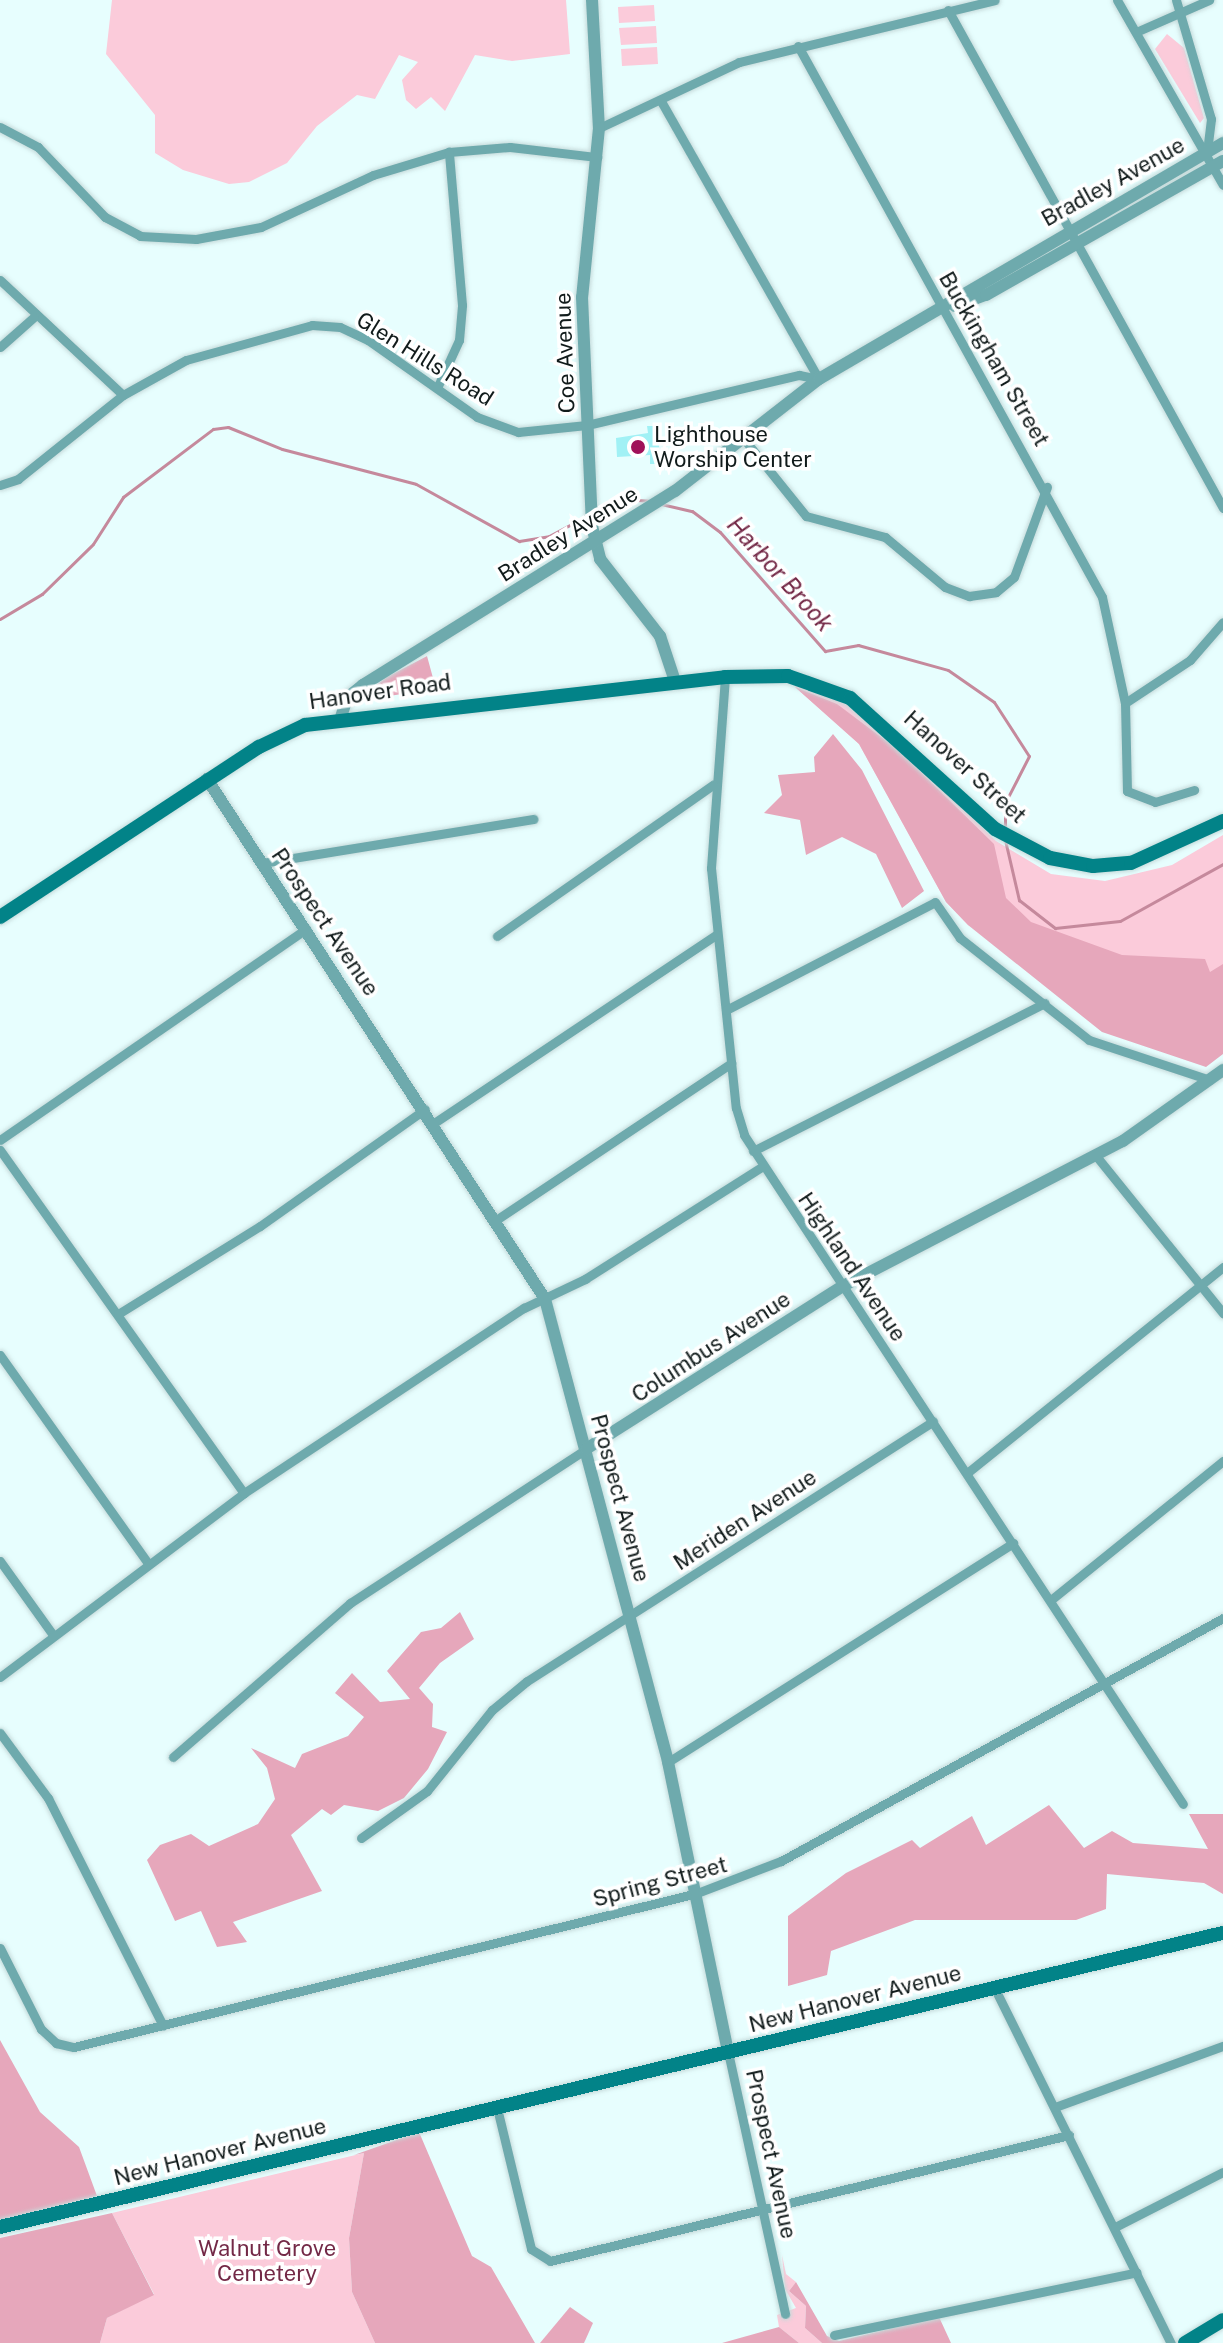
<!DOCTYPE html>
<html>
<head>
<meta charset="utf-8">
<style>
	body { margin:0 }
	#map { position:relative; width:1223px; height:2343px; overflow:hidden; background:#e7fefe; font-family:"Public Sans",sans-serif }
	div>[style] { position:absolute }
	[style*='--x'] { left:calc(var(--x)*1px); top:calc(var(--y)*1px); width:calc(var(--w)*1px); rotate:calc(var(--a)*1deg) }
	.green>* { inset:0; background:#fbcbda }
	.forest>* { inset:0; background:#e6a7bb }
	.stream>* { height:3px; margin:-1.5px; padding:0 1.5px; transform-origin:1.5px; border-radius:1.5px; background:#c5899c }
	.building>* { inset:0; background:#a1f1f5 }
	.roads { filter:drop-shadow(0 0 2px #c5dada) drop-shadow(0 0 2px #c5dada) }
	.minor>* { height:9px; margin:-4.5px; padding:0 4.5px; transform-origin:4.5px; border-radius:4.5px; background:#6eaaad }
	.tertiary>* { height:12px; margin:-6px; padding:0 6px; transform-origin:6px; border-radius:6px; background:#6eaaad }
	.secondary>* { height:14px; margin:-7px; padding:0 7px; transform-origin:7px; border-radius:7px; background:#028388 }
	.dots>* { width:22px; height:22px; translate:-50% -50%; box-sizing:border-box; border:4px solid #fff; border-radius:50% }
	span { translate:-50% -50%; white-space:nowrap; text-align:center; line-height:1.15; -webkit-text-stroke:7px #fff; paint-order:stroke }
	.street-label { font-size:22px; color:#111b1b }
	.poi-label { font-size:22px; color:#111b1b }
	.left { translate:0 -50%; text-align:left }
	.park-label { font-size:22px; color:#732947 }
	.water-label { font-size:24px; color:#732947; font-style:italic }
</style>
</head>
<body>
<div id="map">
	<div class="green">
		<i style="clip-path:polygon(112px 0,566px 0,570px 54px,512px 61px,475px 55px,445px 111px,431px 97px,416px 109px,406px 100px,402px 80px,418px 62px,399px 55px,375px 99px,357px 95px,317px 126px,287px 163px,249px 182px,229px 184px,183px 170px,155px 153px,155px 115px,106px 54px)"></i>
		<i style="clip-path:polygon(654px 5px,655px 21px,619px 23px,618px 7px)"></i>
		<i style="clip-path:polygon(656px 26px,657px 43px,621px 45px,619px 28px)"></i>
		<i style="clip-path:polygon(1167px 34px,1184px 48px,1204px 118px,1200px 123px,1155px 49px)"></i>
		<i style="clip-path:polygon(657px 47px,658px 64px,622px 66px,621px 49px)"></i>
		<i style="clip-path:polygon(796px 680px,864px 713px,996px 841px,1051px 874px,1105px 881px,1172px 865px,1223px 835px,1223px 1054px,968px 925px,946px 902px,859px 744px,795px 687px)"></i>
		<i style="clip-path:polygon(364px 2153px,349px 2238px,352px 2292px,375px 2343px,100px 2343px,107px 2318px,154px 2294px,112px 2213px)"></i>
		<i style="clip-path:polygon(782px 2255px,786px 2274px,796px 2282px,789px 2291px,806px 2306px,805px 2328px,822px 2343px,799px 2343px,779px 2327px,777px 2315px,796px 2308px,785px 2289px)"></i>
	</div>
	<div class="forest">
		<i style="clip-path:polygon(427px 656px,436px 689px,355px 701px,387px 677px)"></i>
		<i style="clip-path:polygon(795px 687px,837px 704px,897px 749px,994px 844px,1006px 898px,1031px 922px,1122px 955px,1205px 959px,1210px 972px,1223px 964px,1223px 1054px,1206px 1067px,1102px 1032px,968px 925px,946px 902px,859px 744px)"></i>
		<i style="clip-path:polygon(833px 734px,862px 770px,924px 891px,902px 908px,876px 854px,842px 837px,806px 855px,800px 820px,764px 813px,782px 795px,778px 775px,815px 772px,814px 757px)"></i>
		<i style="clip-path:polygon(460px 1612px,474px 1639px,440px 1663px,419px 1688px,433px 1704px,432px 1727px,447px 1732px,428px 1769px,404px 1798px,378px 1811px,344px 1805px,331px 1815px,322px 1809px,291px 1835px,322px 1891px,233px 1922px,247px 1942px,217px 1947px,201px 1911px,175px 1921px,147px 1860px,160px 1845px,191px 1834px,209px 1846px,258px 1824px,275px 1799px,267px 1768px,251px 1748px,295px 1768px,302px 1754px,348px 1736px,364px 1717px,335px 1693px,352px 1673px,380px 1702px,410px 1699px,387px 1671px,421px 1632px,441px 1628px)"></i>
		<i style="clip-path:polygon(1049px 1805px,1084px 1848px,1112px 1831px,1133px 1843px,1208px 1849px,1189px 1814px,1223px 1814px,1223px 1894px,1204px 1883px,1107px 1874px,1106px 1909px,1076px 1920px,915px 1920px,831px 1951px,827px 1975px,788px 1986px,788px 1916px,846px 1873px,912px 1840px,920px 1848px,972px 1816px,986px 1845px)"></i>
		<i style="clip-path:polygon(0 2040px,40px 2112px,79px 2147px,97px 2196px,0 2220px)"></i>
		<i style="clip-path:polygon(419px 2132px,472px 2256px,491px 2267px,535px 2343px,375px 2343px,352px 2292px,349px 2238px,364px 2153px,354px 2155px)"></i>
		<i style="clip-path:polygon(112px 2213px,154px 2295px,107px 2318px,100px 2343px,0 2343px,0 2238px)"></i>
		<i style="clip-path:polygon(796px 2282px,827px 2336px,839px 2341px,939px 2317px,951px 2343px,822px 2343px,805px 2328px,806px 2306px,789px 2291px)"></i>
		<i style="clip-path:polygon(570px 2307px,593px 2323px,584px 2343px,540px 2343px)"></i>
		<i style="clip-path:polygon(779px 2327px,799px 2343px,722px 2343px)"></i>
	</div>
	<div class="stream">
		<i style="--x:661;--y:504;--w:32;--a:13"></i>
		<i style="--x:692;--y:511;--w:35;--a:37"></i>
		<i style="--x:720;--y:532;--w:159;--a:48.6"></i>
		<i style="--x:825;--y:651;--w:34;--a:-10"></i>
		<i style="--x:858;--y:645;--w:93;--a:15.5"></i>
		<i style="--x:948;--y:670;--w:56;--a:34.8"></i>
		<i style="--x:994;--y:702;--w:64;--a:57.1"></i>
		<i style="--x:1029;--y:756;--w:53;--a:117.1"></i>
		<i style="--x:1005;--y:803;--w:25;--a:90"></i>
		<i style="--x:597;--y:511;--w:23;--a:-31"></i>
		<i style="--x:617;--y:499;--w:33;--a:3"></i>
		<i style="--x:0;--y:619;--w:49;--a:-30.8"></i>
		<i style="--x:42;--y:594;--w:71;--a:-44.4"></i>
		<i style="--x:93;--y:544;--w:56;--a:-57.4"></i>
		<i style="--x:123;--y:497;--w:113;--a:-37.1"></i>
		<i style="--x:213;--y:429;--w:15;--a:-8"></i>
		<i style="--x:228;--y:427;--w:58;--a:22.2"></i>
		<i style="--x:282;--y:449;--w:138;--a:14.6"></i>
		<i style="--x:416;--y:484;--w:118;--a:29"></i>
		<i style="--x:519;--y:541;--w:30;--a:-9"></i>
		<i style="--x:549;--y:536;--w:43;--a:-27.8"></i>
		<i style="--x:1005;--y:840;--w:62;--a:76.9"></i>
		<i style="--x:1019;--y:900;--w:46;--a:37.9"></i>
		<i style="--x:1055;--y:928;--w:65;--a:-6.1"></i>
		<i style="--x:1120;--y:921;--w:118;--a:-29"></i>
	</div>
	<div class="building">
		<i style="clip-path:polygon(647px 426px,658px 426px,660px 464px,650px 464px,650px 455px,617px 457px,616px 438px,648px 433px)"></i>
	</div>
	<div class="roads">
		<div class="minor">
			<i style="--x:1117;--y:0;--w:213;--a:60.2"></i>
			<i style="--x:1176;--y:0;--w:124;--a:73.6"></i>
			<i style="--x:1211;--y:119;--w:33;--a:97"></i>
			<i style="--x:948;--y:10;--w:569;--a:61.09"></i>
			<i style="--x:1136;--y:32;--w:80;--a:-23.7"></i>
			<i style="--x:798;--y:46;--w:629;--a:61.11"></i>
			<i style="--x:1102;--y:597;--w:108;--a:77.8"></i>
			<i style="--x:1125;--y:703;--w:88;--a:88.7"></i>
			<i style="--x:1127;--y:791;--w:30;--a:21"></i>
			<i style="--x:1155;--y:802;--w:41;--a:-17.1"></i>
			<i style="--x:662;--y:103;--w:318;--a:60.4"></i>
			<i style="--x:0;--y:127;--w:43;--a:27.8"></i>
			<i style="--x:38;--y:147;--w:97;--a:46.3"></i>
			<i style="--x:105;--y:217;--w:40;--a:28"></i>
			<i style="--x:140;--y:236;--w:56;--a:3.1"></i>
			<i style="--x:196;--y:239;--w:66;--a:-10.5"></i>
			<i style="--x:261;--y:227;--w:123;--a:-24.9"></i>
			<i style="--x:373;--y:175;--w:79;--a:-16.8"></i>
			<i style="--x:449;--y:152;--w:61;--a:-4.7"></i>
			<i style="--x:510;--y:147;--w:88;--a:6.6"></i>
			<i style="--x:599;--y:128;--w:155;--a:-25.2"></i>
			<i style="--x:739;--y:62;--w:263;--a:-13.6"></i>
			<i style="--x:0;--y:280;--w:168;--a:43.1"></i>
			<i style="--x:0;--y:347;--w:45;--a:-41.4"></i>
			<i style="--x:437;--y:388;--w:53;--a:-65.4"></i>
			<i style="--x:459;--y:340;--w:35;--a:-85"></i>
			<i style="--x:462;--y:305;--w:154;--a:-94.9"></i>
			<i style="--x:744;--y:439;--w:99;--a:51.2"></i>
			<i style="--x:806;--y:516;--w:82;--a:14.9"></i>
			<i style="--x:885;--y:537;--w:78;--a:39.8"></i>
			<i style="--x:945;--y:587;--w:26;--a:21"></i>
			<i style="--x:969;--y:596;--w:27;--a:-8"></i>
			<i style="--x:996;--y:592;--w:23;--a:-40"></i>
			<i style="--x:1014;--y:577;--w:96;--a:-69.9"></i>
			<i style="--x:0;--y:485;--w:19;--a:-18"></i>
			<i style="--x:18;--y:479;--w:134;--a:-38.7"></i>
			<i style="--x:123;--y:395;--w:72;--a:-29.1"></i>
			<i style="--x:186;--y:360;--w:131;--a:-15.5"></i>
			<i style="--x:312;--y:325;--w:28;--a:4"></i>
			<i style="--x:340;--y:327;--w:31;--a:25"></i>
			<i style="--x:368;--y:340;--w:133;--a:35.2"></i>
			<i style="--x:477;--y:417;--w:44;--a:20.1"></i>
			<i style="--x:518;--y:432;--w:69;--a:-5.8"></i>
			<i style="--x:587;--y:425;--w:218;--a:-13.3"></i>
			<i style="--x:799;--y:375;--w:20;--a:11"></i>
			<i style="--x:725;--y:677;--w:192;--a:94.2"></i>
			<i style="--x:711;--y:868;--w:241;--a:84.1"></i>
			<i style="--x:736;--y:1108;--w:28;--a:73"></i>
			<i style="--x:744;--y:1135;--w:800;--a:56.73"></i>
			<i style="--x:1125;--y:703;--w:78;--a:-33.5"></i>
			<i style="--x:1190;--y:660;--w:50;--a:-49"></i>
			<i style="--x:262;--y:863;--w:275;--a:-9.2"></i>
			<i style="--x:497;--y:936;--w:264;--a:-35"></i>
			<i style="--x:726;--y:1010;--w:235;--a:-27.3"></i>
			<i style="--x:935;--y:902;--w:44;--a:55.2"></i>
			<i style="--x:960;--y:938;--w:164;--a:38.3"></i>
			<i style="--x:1089;--y:1040;--w:127;--a:18.3"></i>
			<i style="--x:434;--y:1123;--w:340;--a:-33.7"></i>
			<i style="--x:0;--y:1140;--w:372;--a:-34.6"></i>
			<i style="--x:0;--y:1150;--w:421;--a:54.6"></i>
			<i style="--x:753;--y:1151;--w:327;--a:-26.9"></i>
			<i style="--x:1097;--y:1157;--w:201;--a:51.1"></i>
			<i style="--x:496;--y:1220;--w:283;--a:-33.7"></i>
			<i style="--x:118;--y:1314;--w:167;--a:-31.8"></i>
			<i style="--x:260;--y:1226;--w:202;--a:-35.3"></i>
			<i style="--x:0;--y:1355;--w:255;--a:54.6"></i>
			<i style="--x:967;--y:1473;--w:329;--a:-38.8"></i>
			<i style="--x:0;--y:1561;--w:91;--a:54.4"></i>
			<i style="--x:1052;--y:1599;--w:220;--a:-38.9"></i>
			<i style="--x:0;--y:1677;--w:306;--a:-37"></i>
			<i style="--x:244;--y:1493;--w:336;--a:-33.5"></i>
			<i style="--x:524;--y:1308;--w:68;--a:-25.4"></i>
			<i style="--x:585;--y:1279;--w:211;--a:-32.4"></i>
			<i style="--x:0;--y:1733;--w:81;--a:53.6"></i>
			<i style="--x:48;--y:1798;--w:255;--a:63.2"></i>
			<i style="--x:173;--y:1757;--w:235;--a:-41"></i>
			<i style="--x:350;--y:1603;--w:282;--a:-33.1"></i>
			<i style="--x:668;--y:1762;--w:409;--a:-32.4"></i>
			<i style="--x:361;--y:1838;--w:81;--a:-35.5"></i>
			<i style="--x:427;--y:1791;--w:104;--a:-51.3"></i>
			<i style="--x:492;--y:1710;--w:45;--a:-39.6"></i>
			<i style="--x:527;--y:1681;--w:482;--a:-32.6"></i>
			<i style="--x:0;--y:1948;--w:91;--a:63.2"></i>
			<i style="--x:41;--y:2029;--w:21;--a:43"></i>
			<i style="--x:56;--y:2043;--w:18;--a:13"></i>
			<i style="--x:74;--y:2047;--w:642;--a:-13.88"></i>
			<i style="--x:697;--y:1893;--w:90;--a:-20.9"></i>
			<i style="--x:781;--y:1861;--w:504;--a:-28.8"></i>
			<i style="--x:994;--y:1987;--w:398;--a:63.6"></i>
			<i style="--x:728;--y:2052;--w:268;--a:77.7"></i>
			<i style="--x:1055;--y:2107;--w:179;--a:-20"></i>
			<i style="--x:497;--y:2108;--w:145;--a:76.4"></i>
			<i style="--x:531;--y:2249;--w:22;--a:32"></i>
			<i style="--x:550;--y:2261;--w:534;--a:-13.65"></i>
			<i style="--x:1115;--y:2227;--w:121;--a:-27"></i>
			<i style="--x:834;--y:2335;--w:309;--a:-11.7"></i>
		</div>
		<div class="tertiary">
			<i style="--x:592;--y:0;--w:128;--a:86.9"></i>
			<i style="--x:599;--y:128;--w:170;--a:95.7"></i>
			<i style="--x:582;--y:297;--w:229;--a:87.5"></i>
			<i style="--x:592;--y:526;--w:34;--a:76"></i>
			<i style="--x:600;--y:559;--w:98;--a:52.1"></i>
			<i style="--x:660;--y:636;--w:47;--a:71.6"></i>
			<i style="--x:955;--y:306;--w:33;--a:-20"></i>
			<i style="--x:986;--y:295;--w:272;--a:-29.5"></i>
			<i style="--x:341;--y:717;--w:20;--a:-72"></i>
			<i style="--x:347;--y:698;--w:21;--a:-39"></i>
			<i style="--x:363;--y:685;--w:367;--a:-31.9"></i>
			<i style="--x:675;--y:491;--w:182;--a:-37.9"></i>
			<i style="--x:819;--y:379;--w:468;--a:-30.3"></i>
			<i style="--x:207;--y:779;--w:620;--a:56.98"></i>
			<i style="--x:545;--y:1299;--w:479;--a:75.1"></i>
			<i style="--x:668;--y:1762;--w:296;--a:78.3"></i>
			<i style="--x:586;--y:1449;--w:304;--a:-32.4"></i>
			<i style="--x:843;--y:1286;--w:315;--a:-27.4"></i>
			<i style="--x:1123;--y:1141;--w:123;--a:-35.4"></i>
		</div>
		<div class="secondary">
			<i style="--x:0;--y:917;--w:310;--a:-33.3"></i>
			<i style="--x:259;--y:747;--w:51;--a:-25.6"></i>
			<i style="--x:305;--y:725;--w:423;--a:-6.5"></i>
			<i style="--x:725;--y:677;--w:63;--a:-0.9"></i>
			<i style="--x:788;--y:676;--w:66;--a:19.5"></i>
			<i style="--x:850;--y:698;--w:195;--a:42.1"></i>
			<i style="--x:995;--y:829;--w:62;--a:27.8"></i>
			<i style="--x:1050;--y:858;--w:44;--a:10.5"></i>
			<i style="--x:1093;--y:866;--w:38;--a:-5"></i>
			<i style="--x:1131;--y:863;--w:101;--a:-24.5"></i>
			<i style="--x:0;--y:2227;--w:1258;--a:-13.52"></i>
			<i style="--x:1185;--y:2343;--w:44;--a:-31.2"></i>
		</div>
	</div>
	<div class="dots">
		<i style="left:638px;top:447px;background:#a01159"></i>
	</div>
	<div class="street-label">
		<span style="left:1113px;top:182px;rotate:-29deg">Bradley Avenue</span>
		<span style="left:565px;top:353px;rotate:-92deg">Coe Avenue</span>
		<span style="left:425px;top:359px;rotate:32deg">Glen Hills Road</span>
		<span style="left:994px;top:359px;rotate:60deg">Buckingham Street</span>
		<span style="left:568px;top:534px;rotate:-32deg">Bradley Avenue</span>
		<span style="left:380px;top:692px;rotate:-8deg">Hanover Road</span>
		<span style="left:965px;top:767px;rotate:42deg">Hanover Street</span>
		<span style="left:325px;top:922px;rotate:56deg">Prospect Avenue</span>
		<span style="left:852px;top:1267px;rotate:56deg">Highland Avenue</span>
		<span style="left:711px;top:1347px;rotate:-33deg">Columbus Avenue</span>
		<span style="left:620px;top:1498px;rotate:75deg">Prospect Avenue</span>
		<span style="left:745px;top:1520px;rotate:-33deg">Meriden Avenue</span>
		<span style="left:660px;top:1882px;rotate:-15deg">Spring Street</span>
		<span style="left:855px;top:1999px;rotate:-14deg">New Hanover Avenue</span>
		<span style="left:220px;top:2152px;rotate:-14deg">New Hanover Avenue</span>
		<span style="left:771px;top:2154px;rotate:78deg">Prospect Avenue</span>
	</div>
	<div class="poi-label">
		<span class="left" style="left:654px;top:447px">Lighthouse<br>Worship Center</span>
	</div>
	<div class="park-label">
		<span style="left:267px;top:2261px">Walnut Grove<br>Cemetery</span>
	</div>
	<div class="water-label">
		<span style="left:780px;top:574px;rotate:48deg">Harbor Brook</span>
	</div>
</div>
</body>
</html>
